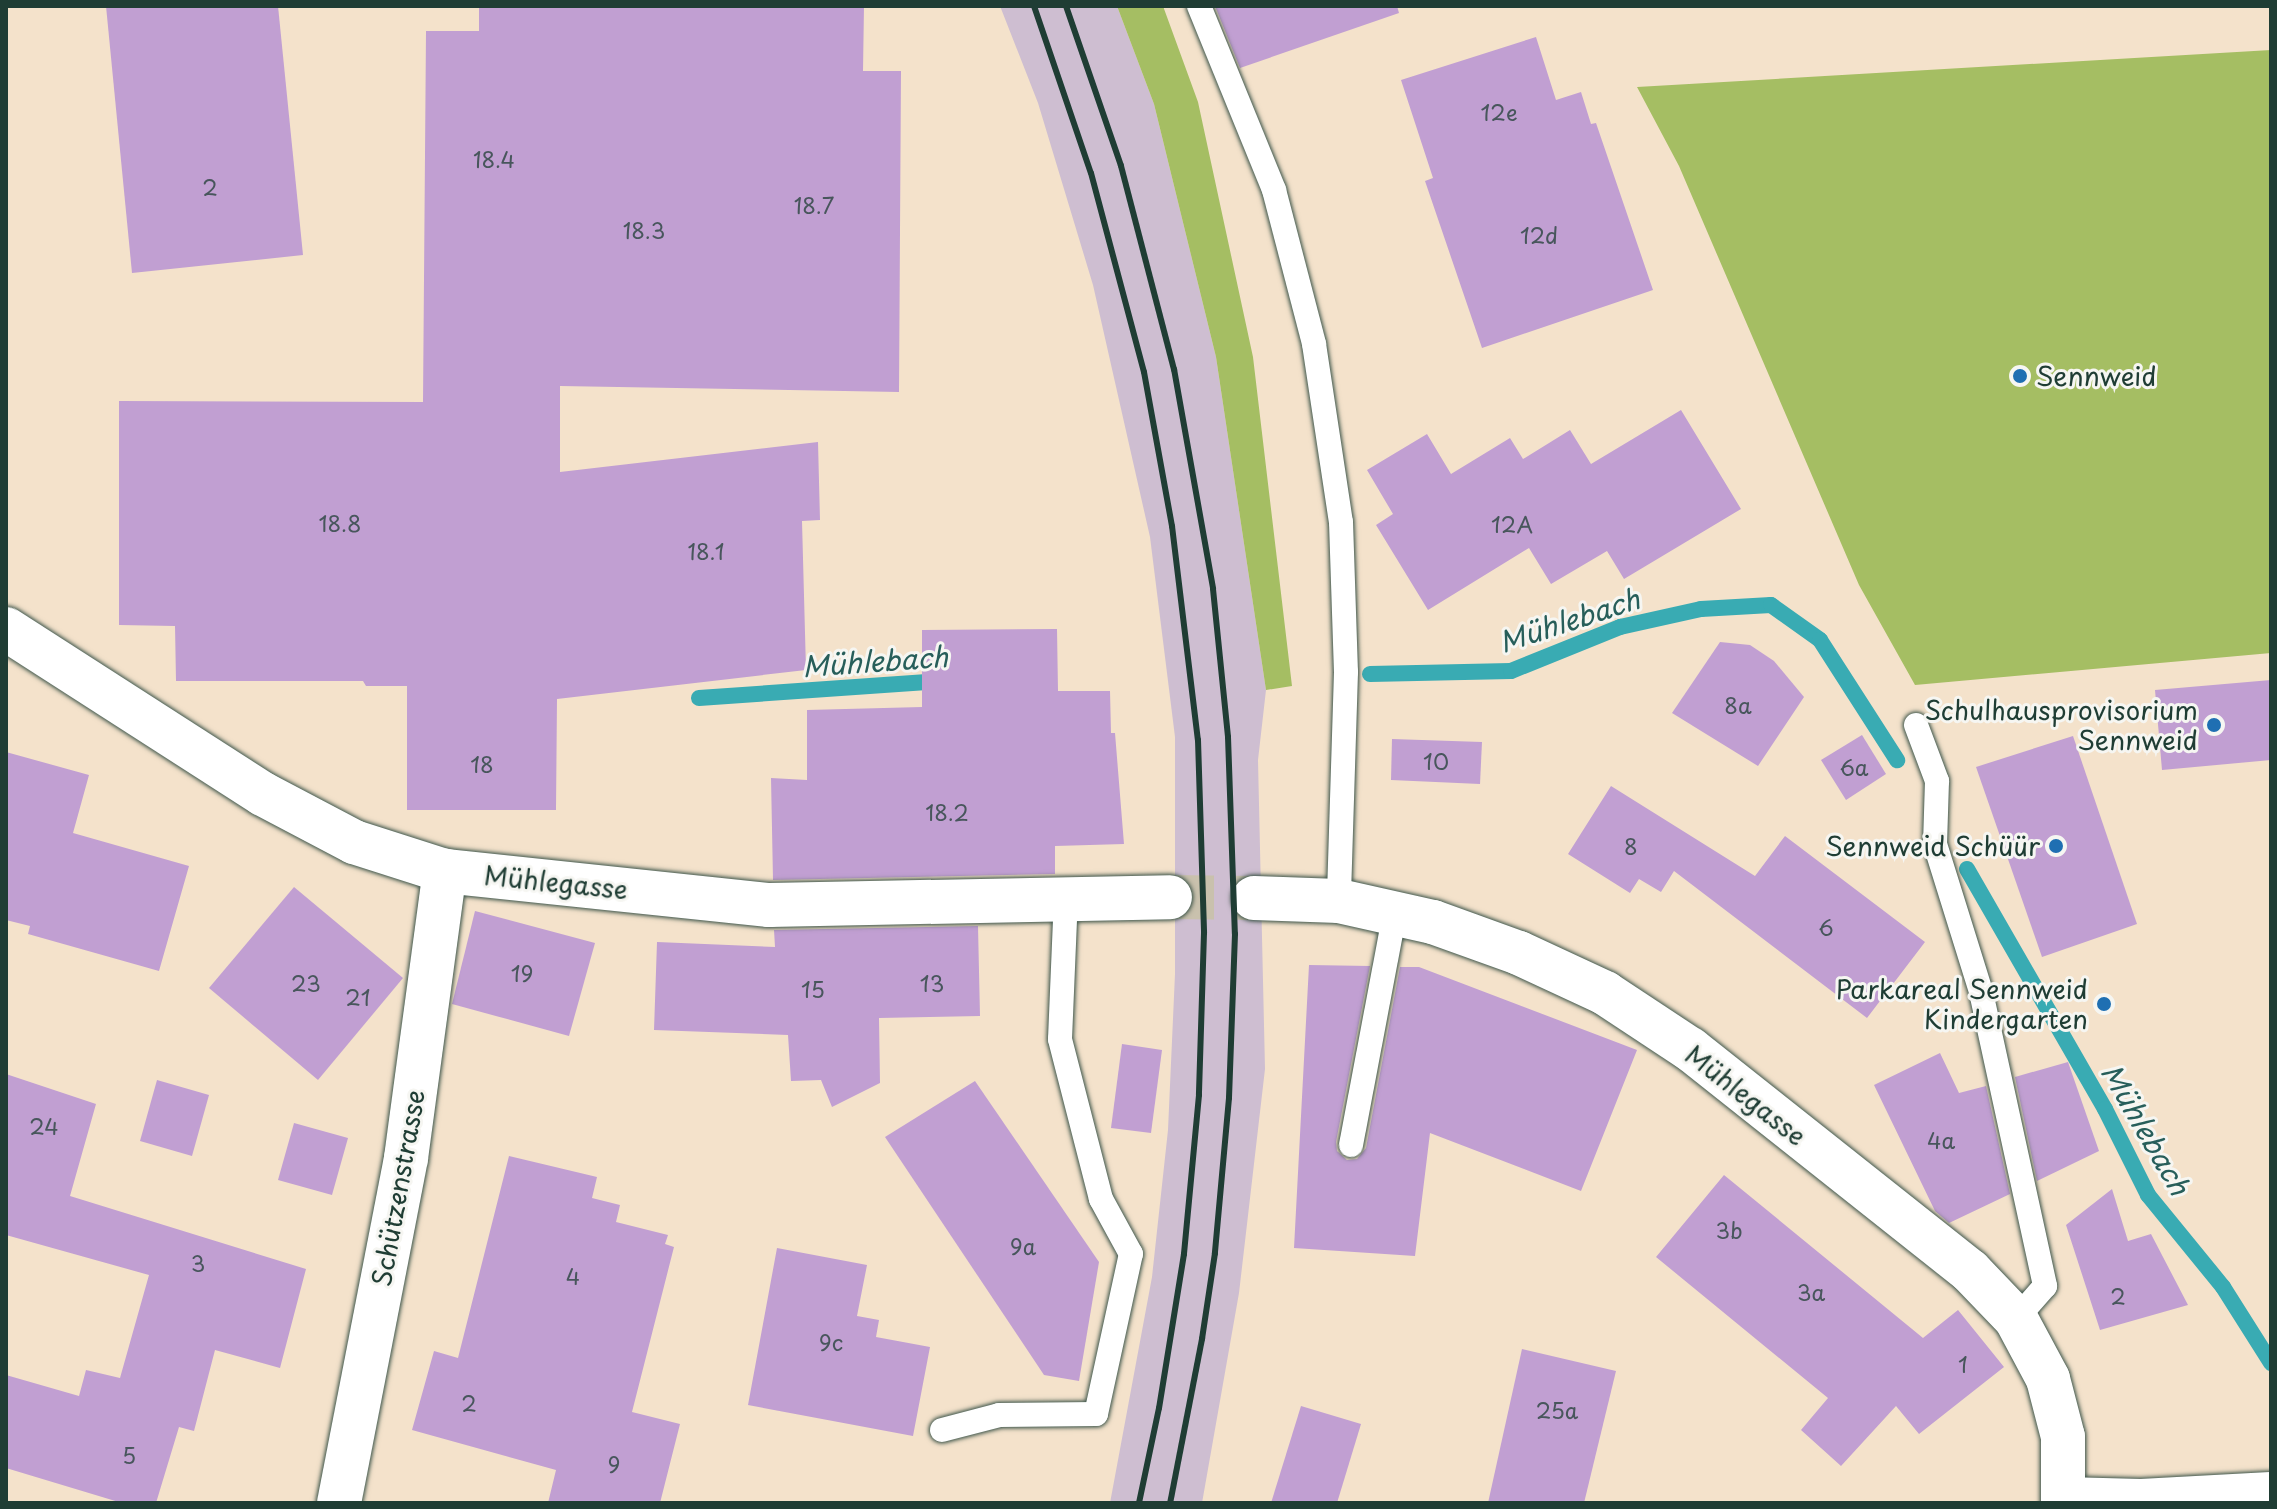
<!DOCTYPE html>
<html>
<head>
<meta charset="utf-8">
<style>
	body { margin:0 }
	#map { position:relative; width:2277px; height:1509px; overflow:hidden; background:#f4e2cb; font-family:"Playpen Sans",sans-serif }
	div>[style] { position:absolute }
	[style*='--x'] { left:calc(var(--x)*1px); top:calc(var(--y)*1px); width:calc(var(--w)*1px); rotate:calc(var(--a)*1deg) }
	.industrial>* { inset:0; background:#cebed1 }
	.green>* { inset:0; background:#a5be63 }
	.stream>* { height:16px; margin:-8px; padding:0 8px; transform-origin:8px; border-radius:8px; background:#39abb3 }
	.building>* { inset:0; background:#c19fd2 }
	.street-tunnel>* { height:44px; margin-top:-22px; transform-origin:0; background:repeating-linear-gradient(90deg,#c9c1ad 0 44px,transparent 0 66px) }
	.roads { filter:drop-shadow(0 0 2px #3f564b) drop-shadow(0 0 2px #3f564b) }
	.lane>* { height:24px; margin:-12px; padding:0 12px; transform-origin:12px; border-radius:12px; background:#fff }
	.street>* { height:44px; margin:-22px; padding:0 22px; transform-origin:22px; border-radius:22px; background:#fff }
	.rail>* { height:6px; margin:-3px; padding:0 3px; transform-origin:3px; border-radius:3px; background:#1f3d34 }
	.dots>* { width:22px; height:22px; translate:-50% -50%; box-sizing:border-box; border:4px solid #f6f6f2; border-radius:50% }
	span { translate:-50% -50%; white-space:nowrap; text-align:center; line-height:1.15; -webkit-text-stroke:6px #f6f6f2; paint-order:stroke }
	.number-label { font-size:22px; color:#48565c }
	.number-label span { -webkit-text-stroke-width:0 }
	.poi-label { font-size:26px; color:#1f3d34 }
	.left { translate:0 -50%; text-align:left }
	.right { translate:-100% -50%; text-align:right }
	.street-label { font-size:26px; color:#1f3d34 }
	.water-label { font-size:28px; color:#275e5a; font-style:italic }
	.frame { position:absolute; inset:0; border:8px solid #1f3d34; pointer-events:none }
</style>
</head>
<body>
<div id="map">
	<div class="industrial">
		<i style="clip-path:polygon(1000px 6px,1117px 6px,1154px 104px,1216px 357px,1266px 690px,1258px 760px,1265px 1069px,1239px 1293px,1202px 1503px,1110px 1503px,1152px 1277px,1168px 1130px,1175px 974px,1175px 737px,1150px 537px,1093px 285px,1038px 103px)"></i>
	</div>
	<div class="green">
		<i style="clip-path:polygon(1117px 6px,1163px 6px,1198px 102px,1253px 357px,1292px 686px,1266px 690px,1216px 357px,1154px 104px)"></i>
		<i style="clip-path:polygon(2271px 50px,2271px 653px,1915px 685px,1859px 585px,1679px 166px,1637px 87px)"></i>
	</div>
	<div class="stream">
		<i style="--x:1370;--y:674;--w:141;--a:-1.2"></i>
		<i style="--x:1511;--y:671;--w:118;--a:-22"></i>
		<i style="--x:1620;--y:627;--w:83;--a:-12.5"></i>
		<i style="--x:1701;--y:609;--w:70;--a:-3.3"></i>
		<i style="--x:1771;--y:605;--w:60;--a:35.5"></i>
		<i style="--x:1820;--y:640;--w:143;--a:57.3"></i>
		<i style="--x:699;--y:698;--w:243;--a:-4"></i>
		<i style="--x:1967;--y:869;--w:277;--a:60.1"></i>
		<i style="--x:2105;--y:1109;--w:96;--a:63.4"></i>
		<i style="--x:2148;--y:1195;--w:119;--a:50.8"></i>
		<i style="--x:2223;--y:1287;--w:90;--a:57.7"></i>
	</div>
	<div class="building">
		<i style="clip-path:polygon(106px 6px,278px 6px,303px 255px,132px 273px)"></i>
		<i style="clip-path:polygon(479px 6px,864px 6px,863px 71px,901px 71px,899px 392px,560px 386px,560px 472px,818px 442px,820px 520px,802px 521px,806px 670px,557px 699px,556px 810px,407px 810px,407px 686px,366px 686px,363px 681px,176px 681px,175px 626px,119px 625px,119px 401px,423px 402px,426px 31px,479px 31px)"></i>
		<i style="clip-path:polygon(1215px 6px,1397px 6px,1399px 13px,1240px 68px)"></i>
		<i style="clip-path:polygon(1536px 37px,1556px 100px,1581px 92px,1591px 124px,1596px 123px,1653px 290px,1482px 348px,1425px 181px,1433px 178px,1401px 80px)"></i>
		<i style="clip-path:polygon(1681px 410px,1741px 509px,1624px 579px,1607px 551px,1551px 584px,1529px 548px,1428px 610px,1376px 525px,1393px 514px,1367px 470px,1427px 434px,1451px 474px,1510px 438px,1523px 459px,1570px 430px,1591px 464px)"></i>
		<i style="clip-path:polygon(1057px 629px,1058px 691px,1110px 691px,1111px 733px,1115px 733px,1124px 844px,1055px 846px,1055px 874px,773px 880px,771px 778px,807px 780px,807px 710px,922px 707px,922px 630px)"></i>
		<i style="clip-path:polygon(1720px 642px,1750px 645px,1774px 661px,1804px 697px,1758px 766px,1672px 713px)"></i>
		<i style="clip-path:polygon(2271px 680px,2271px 760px,2162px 770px,2155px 690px)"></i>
		<i style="clip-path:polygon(1862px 735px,1886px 774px,1846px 800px,1821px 760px)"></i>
		<i style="clip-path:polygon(2073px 736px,2137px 924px,2042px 957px,1976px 767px)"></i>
		<i style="clip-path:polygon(1392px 739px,1482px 742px,1480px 784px,1391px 780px)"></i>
		<i style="clip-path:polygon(6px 752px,89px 775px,73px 833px,189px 866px,159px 971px,28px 934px,30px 926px,6px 920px)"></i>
		<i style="clip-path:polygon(1611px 786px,1755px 876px,1785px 836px,1925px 942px,1867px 1018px,1674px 871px,1661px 892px,1639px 879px,1630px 893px,1568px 854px)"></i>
		<i style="clip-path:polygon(294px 887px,403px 978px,318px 1080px,209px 988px)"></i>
		<i style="clip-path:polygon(475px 911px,595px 943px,569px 1036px,452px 1004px)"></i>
		<i style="clip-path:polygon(978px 926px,980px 1016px,879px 1018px,880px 1083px,832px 1107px,821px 1080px,791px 1081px,788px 1035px,654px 1030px,657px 942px,775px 947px,774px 930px)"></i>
		<i style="clip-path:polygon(1309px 965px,1370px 966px,1336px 1142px,1337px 1151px,1347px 1160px,1357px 1159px,1366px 1148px,1400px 967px,1419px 967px,1637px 1050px,1581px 1191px,1430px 1133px,1415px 1256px,1294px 1248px)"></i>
		<i style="clip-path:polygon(1122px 1044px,1162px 1050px,1151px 1133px,1111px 1128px)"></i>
		<i style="clip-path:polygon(1940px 1053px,1959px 1093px,1986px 1086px,2010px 1194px,1949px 1223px,1935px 1211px,1874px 1085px)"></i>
		<i style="clip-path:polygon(2068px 1062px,2099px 1151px,2037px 1181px,2015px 1077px)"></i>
		<i style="clip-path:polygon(6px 1074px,96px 1104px,70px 1196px,306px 1269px,280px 1368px,215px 1350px,194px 1431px,179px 1427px,156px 1503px,122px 1503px,6px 1468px,6px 1375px,79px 1396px,86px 1370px,120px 1378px,149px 1275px,6px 1235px)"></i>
		<i style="clip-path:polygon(157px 1080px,209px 1095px,192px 1156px,140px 1141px)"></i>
		<i style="clip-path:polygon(975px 1081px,1099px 1262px,1079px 1381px,1044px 1375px,885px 1137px)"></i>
		<i style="clip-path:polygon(294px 1123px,348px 1138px,332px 1195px,278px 1180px)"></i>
		<i style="clip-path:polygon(509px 1156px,597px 1177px,592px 1198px,620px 1205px,616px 1222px,668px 1235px,665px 1244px,674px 1247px,632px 1412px,680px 1424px,660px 1503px,548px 1503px,556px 1470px,412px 1430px,434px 1351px,458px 1358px)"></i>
		<i style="clip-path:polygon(1724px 1175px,1923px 1338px,1958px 1310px,2004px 1367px,1919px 1434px,1896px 1406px,1841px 1466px,1801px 1430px,1828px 1398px,1656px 1257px)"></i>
		<i style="clip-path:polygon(2112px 1189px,2128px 1241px,2151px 1234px,2188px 1305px,2100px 1330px,2066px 1225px)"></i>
		<i style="clip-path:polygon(777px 1248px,867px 1265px,857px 1316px,879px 1320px,876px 1337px,930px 1347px,913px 1436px,748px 1405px)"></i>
		<i style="clip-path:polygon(1522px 1349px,1616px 1371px,1584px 1503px,1488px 1503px)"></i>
		<i style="clip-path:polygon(1301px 1406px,1361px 1424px,1337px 1503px,1271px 1503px)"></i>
	</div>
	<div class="street-tunnel">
		<i style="--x:1170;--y:897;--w:84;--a:0.7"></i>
	</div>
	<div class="roads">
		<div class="lane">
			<i style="--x:1199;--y:6;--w:199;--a:67.8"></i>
			<i style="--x:1274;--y:190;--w:159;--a:75.4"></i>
			<i style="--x:1314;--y:344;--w:180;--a:81.4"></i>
			<i style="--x:1341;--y:522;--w:150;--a:88.1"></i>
			<i style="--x:1346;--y:672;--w:229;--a:91.8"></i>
			<i style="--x:1916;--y:725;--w:60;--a:69.4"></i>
			<i style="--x:1937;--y:781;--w:63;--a:91.8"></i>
			<i style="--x:1935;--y:844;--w:155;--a:72.7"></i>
			<i style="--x:1981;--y:992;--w:301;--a:77.7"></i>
			<i style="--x:2045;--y:1286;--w:44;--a:131.3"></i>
			<i style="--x:1351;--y:1145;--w:236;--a:-79.3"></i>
			<i style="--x:942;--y:1430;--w:59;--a:-14.7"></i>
			<i style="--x:999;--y:1415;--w:97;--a:-0.6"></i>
			<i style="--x:1096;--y:1414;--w:164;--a:-77.7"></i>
			<i style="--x:1131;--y:1254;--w:63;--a:-118.6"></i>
			<i style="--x:1101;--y:1199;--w:165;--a:-104.4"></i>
			<i style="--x:1060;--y:1039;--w:141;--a:-87.6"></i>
		</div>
		<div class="street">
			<i style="--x:6;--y:629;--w:305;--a:32.7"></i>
			<i style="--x:263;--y:794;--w:103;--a:27.8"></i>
			<i style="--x:354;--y:842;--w:96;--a:17.7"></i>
			<i style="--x:445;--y:871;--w:326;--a:6"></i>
			<i style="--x:769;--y:905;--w:401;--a:-1.1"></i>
			<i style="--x:1254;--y:898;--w:85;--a:2"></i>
			<i style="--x:1339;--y:901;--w:96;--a:12.6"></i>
			<i style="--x:1433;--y:922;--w:91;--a:19.8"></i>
			<i style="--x:1519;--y:953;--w:95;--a:24.9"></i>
			<i style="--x:1605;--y:993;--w:102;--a:33.4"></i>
			<i style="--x:1690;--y:1049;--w:357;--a:38.4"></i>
			<i style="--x:1970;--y:1271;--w:66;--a:46.2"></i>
			<i style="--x:2016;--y:1319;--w:68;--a:61.9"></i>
			<i style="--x:2048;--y:1379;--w:60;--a:75.5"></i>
			<i style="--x:2063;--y:1437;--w:66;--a:90"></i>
			<i style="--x:2064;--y:1499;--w:77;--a:1.5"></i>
			<i style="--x:2141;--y:1501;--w:130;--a:-3.1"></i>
			<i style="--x:339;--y:1503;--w:351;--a:-79"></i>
			<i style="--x:406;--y:1158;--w:290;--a:-82.3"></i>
		</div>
	</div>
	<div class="rail">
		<i style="--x:1034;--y:6;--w:176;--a:71.2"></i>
		<i style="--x:1091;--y:173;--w:206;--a:75.1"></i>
		<i style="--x:1144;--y:372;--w:157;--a:79.7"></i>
		<i style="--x:1172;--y:526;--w:216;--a:83.1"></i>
		<i style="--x:1198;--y:740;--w:193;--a:88.2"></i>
		<i style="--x:1204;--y:933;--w:162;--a:91.8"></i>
		<i style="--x:1199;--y:1095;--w:160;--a:95.4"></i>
		<i style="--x:1184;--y:1254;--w:156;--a:99.2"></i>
		<i style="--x:1159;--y:1408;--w:97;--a:101.9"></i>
		<i style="--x:1066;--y:6;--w:169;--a:71"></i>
		<i style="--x:1121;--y:166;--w:210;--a:75.4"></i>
		<i style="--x:1174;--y:369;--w:223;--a:79.9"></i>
		<i style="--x:1213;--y:589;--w:149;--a:84.2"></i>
		<i style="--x:1228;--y:737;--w:197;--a:88"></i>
		<i style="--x:1235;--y:934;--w:164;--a:92.1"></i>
		<i style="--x:1229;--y:1098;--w:156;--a:95.2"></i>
		<i style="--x:1215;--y:1253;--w:87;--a:98.6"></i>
		<i style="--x:1202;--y:1339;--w:167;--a:101"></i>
	</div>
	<div class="dots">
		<i style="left:2020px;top:376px;background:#1f6fb2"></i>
		<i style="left:2214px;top:725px;background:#1f6fb2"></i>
		<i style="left:2056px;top:846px;background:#1f6fb2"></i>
		<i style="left:2104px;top:1004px;background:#1f6fb2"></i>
	</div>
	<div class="number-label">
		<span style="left:1499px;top:112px">12e</span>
		<span style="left:494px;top:159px">18.4</span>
		<span style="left:210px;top:187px">2</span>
		<span style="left:814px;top:205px">18.7</span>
		<span style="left:644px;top:230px">18.3</span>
		<span style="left:1539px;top:235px">12d</span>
		<span style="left:340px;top:523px">18.8</span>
		<span style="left:1512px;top:524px">12A</span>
		<span style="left:706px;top:551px">18.1</span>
		<span style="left:1738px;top:705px">8a</span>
		<span style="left:1436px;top:761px">10</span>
		<span style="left:482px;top:764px">18</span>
		<span style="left:1854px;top:767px">6a</span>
		<span style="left:947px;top:812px">18.2</span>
		<span style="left:1631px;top:846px">8</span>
		<span style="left:1826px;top:927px">6</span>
		<span style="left:522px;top:973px">19</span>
		<span style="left:306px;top:983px">23</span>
		<span style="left:932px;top:983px">13</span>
		<span style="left:813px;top:989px">15</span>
		<span style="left:358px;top:997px">21</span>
		<span style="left:44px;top:1126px">24</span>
		<span style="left:1941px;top:1140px">4a</span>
		<span style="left:1729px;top:1230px">3b</span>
		<span style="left:1023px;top:1246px">9a</span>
		<span style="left:198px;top:1263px">3</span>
		<span style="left:573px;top:1276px">4</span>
		<span style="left:1811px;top:1292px">3a</span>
		<span style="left:2118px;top:1296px">2</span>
		<span style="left:831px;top:1342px">9c</span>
		<span style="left:1963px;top:1364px">1</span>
		<span style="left:469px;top:1403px">2</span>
		<span style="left:1557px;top:1410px">25a</span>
		<span style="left:129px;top:1455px">5</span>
		<span style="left:614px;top:1464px">9</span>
	</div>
	<div class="poi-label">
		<span class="left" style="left:2036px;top:376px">Sennweid</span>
		<span class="right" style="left:2198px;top:725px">Schulhausprovisorium<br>Sennweid</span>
		<span class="right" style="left:2040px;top:846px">Sennweid Schüür</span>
		<span class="right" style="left:2088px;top:1004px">Parkareal Sennweid<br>Kindergarten</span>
	</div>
	<div class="street-label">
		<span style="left:556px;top:882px;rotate:6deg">Mühlegasse</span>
		<span style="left:1746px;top:1095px;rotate:38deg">Mühlegasse</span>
		<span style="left:398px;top:1188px;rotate:-80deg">Schützenstrasse</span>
	</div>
	<div class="water-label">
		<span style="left:1569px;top:620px;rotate:-18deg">Mühlebach</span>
		<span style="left:875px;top:661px;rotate:-4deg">Mühlebach</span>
		<span style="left:2146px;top:1129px;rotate:60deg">Mühlebach</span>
	</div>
	<div class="frame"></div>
</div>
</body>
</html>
